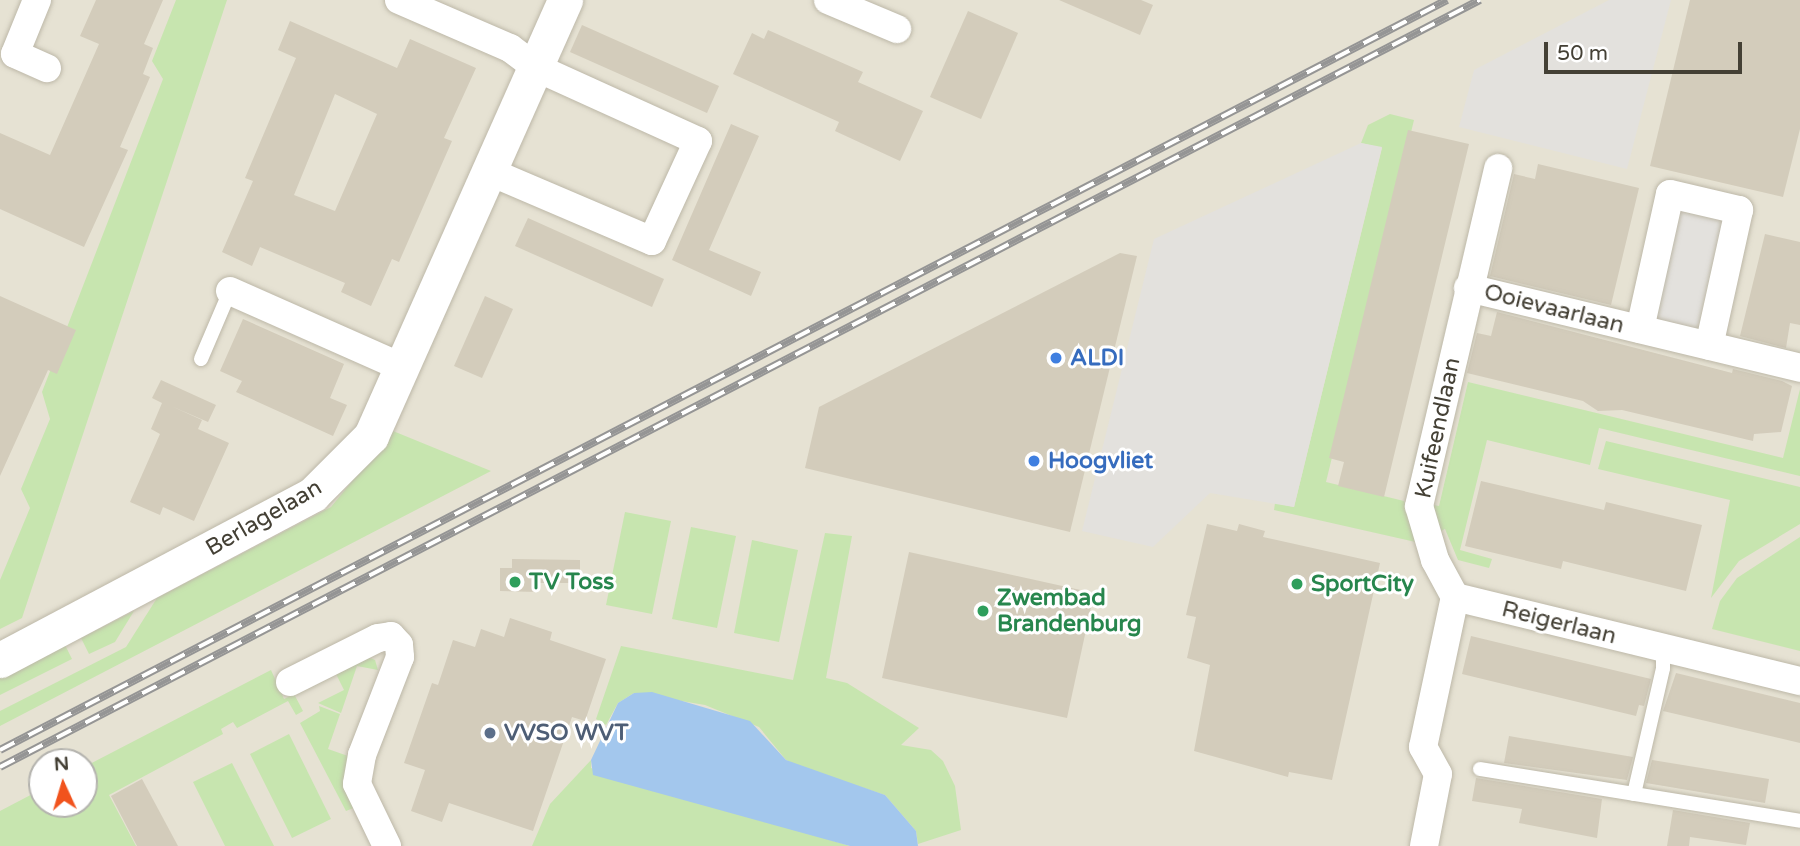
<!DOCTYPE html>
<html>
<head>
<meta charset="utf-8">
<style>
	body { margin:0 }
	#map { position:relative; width:1800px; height:846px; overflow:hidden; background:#f2efe5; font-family:"Varela Round",sans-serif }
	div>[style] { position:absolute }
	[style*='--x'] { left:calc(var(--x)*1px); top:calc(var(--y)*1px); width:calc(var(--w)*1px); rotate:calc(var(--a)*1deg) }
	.residential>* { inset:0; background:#e6e2d3 }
	.green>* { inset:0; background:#c7e5af }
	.parking>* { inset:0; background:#e3e1dd }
	.water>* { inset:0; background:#a3c7ed }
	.building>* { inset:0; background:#d3ccbb }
	.roads { filter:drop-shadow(0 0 2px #bdb8a8) drop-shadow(0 0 2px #bdb8a8) }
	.service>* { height:14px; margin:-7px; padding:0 7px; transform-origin:7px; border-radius:7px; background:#fff }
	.minor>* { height:28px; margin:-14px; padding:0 14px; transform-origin:14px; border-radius:14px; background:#fff }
	.tertiary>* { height:35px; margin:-17.5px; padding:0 17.5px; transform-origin:17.5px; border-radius:17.5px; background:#fff }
	.rail>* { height:8px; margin-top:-4px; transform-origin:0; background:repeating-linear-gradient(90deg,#fff 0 16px,#959595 0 32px); box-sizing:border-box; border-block:2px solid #959595 }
	.dots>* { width:19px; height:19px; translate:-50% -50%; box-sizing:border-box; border:4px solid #fff; border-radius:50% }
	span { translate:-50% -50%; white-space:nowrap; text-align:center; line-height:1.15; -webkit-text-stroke:6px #fff; paint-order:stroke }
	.street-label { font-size:23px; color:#444035 }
	.shop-label { font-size:23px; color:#366cbe; font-weight:700 }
	.left { translate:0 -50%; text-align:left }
	.leisure-label { font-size:23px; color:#27864d; font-weight:700 }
	.service-label { font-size:23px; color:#4e5e75; font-weight:700 }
	.north { position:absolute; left:28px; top:748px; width:70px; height:70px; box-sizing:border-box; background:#fff; border:2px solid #b4b3ae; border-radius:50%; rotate:356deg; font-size:19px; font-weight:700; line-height:28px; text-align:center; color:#444035 }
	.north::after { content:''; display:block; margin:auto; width:24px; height:32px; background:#f1531d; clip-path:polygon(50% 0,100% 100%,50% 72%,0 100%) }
	.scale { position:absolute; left:1544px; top:42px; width:198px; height:32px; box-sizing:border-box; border:4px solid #444035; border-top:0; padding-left:9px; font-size:21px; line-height:24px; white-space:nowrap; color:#444035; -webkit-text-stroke:5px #fff; paint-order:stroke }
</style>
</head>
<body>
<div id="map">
	<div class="residential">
		<i style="clip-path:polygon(evenodd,0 0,1800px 0,1800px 846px,0 846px,0 0,42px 762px,84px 762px,84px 804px,42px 804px,42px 762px)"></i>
	</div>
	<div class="green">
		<i style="clip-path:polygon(176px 0,227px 0,22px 618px,0 629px,0 580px,30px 508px,21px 489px,50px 419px,42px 392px,163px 79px,152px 61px)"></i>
		<i style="clip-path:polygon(1390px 114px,1414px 120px,1326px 482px,1404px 501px,1420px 543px,1274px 510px,1275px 503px,1294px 507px,1382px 148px,1361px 143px,1368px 125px)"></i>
		<i style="clip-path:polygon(1468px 382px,1783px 458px,1800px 389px,1800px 476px,1599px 428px,1590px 465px,1487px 440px,1460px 550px,1492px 559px,1489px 568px,1458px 560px,1445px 529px,1437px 533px,1428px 504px,1439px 506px)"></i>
		<i style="clip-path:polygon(393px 431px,491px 471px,0 726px,0 711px,126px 647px,157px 598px,331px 507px)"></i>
		<i style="clip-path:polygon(1606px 441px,1800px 487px,1800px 524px,1739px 561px,1711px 598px,1730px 500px,1598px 469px)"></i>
		<i style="clip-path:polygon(625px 512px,671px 521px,652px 614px,606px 605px)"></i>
		<i style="clip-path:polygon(691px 527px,736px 536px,717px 628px,672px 619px)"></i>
		<i style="clip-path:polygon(825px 533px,852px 536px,826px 678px,847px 683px,919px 728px,901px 745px,931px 750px,943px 761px,955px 786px,961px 830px,918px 844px,916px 831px,885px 795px,800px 767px,786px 760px,759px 727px,705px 705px,634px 693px,618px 703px,606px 725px,596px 719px,621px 646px,793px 680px)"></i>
		<i style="clip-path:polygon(1800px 537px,1800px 651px,1712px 629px,1720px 601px,1737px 578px)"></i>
		<i style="clip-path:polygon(752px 540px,798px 550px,779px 642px,734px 633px)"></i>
		<i style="clip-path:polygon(134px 611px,115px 642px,89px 654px,81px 638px)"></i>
		<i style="clip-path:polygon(65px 645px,72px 659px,0 695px,0 677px)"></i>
		<i style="clip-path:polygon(368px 657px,375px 660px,378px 670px,357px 666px,341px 713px,318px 703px,344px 690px,336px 674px)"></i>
		<i style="clip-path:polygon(271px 670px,284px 699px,294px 694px,303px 711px,296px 715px,288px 701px,237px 728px,233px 722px,221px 729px,223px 734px,109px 795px,136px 846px,0 846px,0 811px,42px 789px,42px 804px,84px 804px,84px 767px)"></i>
		<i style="clip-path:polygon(319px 706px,340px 714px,328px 749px,348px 756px,356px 807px,346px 811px,300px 723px,320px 711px)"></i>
		<i style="clip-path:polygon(289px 734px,331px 819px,292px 838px,250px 754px)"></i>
		<i style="clip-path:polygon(591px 760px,591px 768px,850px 846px,532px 846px,550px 804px)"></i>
		<i style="clip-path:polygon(232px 763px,274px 846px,225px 846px,193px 782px)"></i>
	</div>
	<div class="parking">
		<i style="clip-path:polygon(1609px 0,1671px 0,1627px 169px,1459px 127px,1474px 70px)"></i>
		<i style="clip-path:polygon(1361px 143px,1382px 147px,1294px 507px,1210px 493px,1153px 547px,1082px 531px,1154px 239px)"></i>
		<i style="clip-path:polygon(1678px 208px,1724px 219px,1697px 331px,1654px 322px)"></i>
	</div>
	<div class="water">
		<i style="clip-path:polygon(652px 692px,750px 721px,786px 760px,885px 795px,916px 831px,918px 846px,850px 846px,593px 775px,591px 760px,618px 703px,634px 693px)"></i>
	</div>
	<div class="building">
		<i style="clip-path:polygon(96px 0,163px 0,144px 44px,153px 48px,143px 74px,150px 77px,120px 147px,128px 150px,84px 247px,0 209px,0 133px,50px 155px,99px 44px,80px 36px)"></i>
		<i style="clip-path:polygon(1059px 0,1141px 0,1153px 5px,1140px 35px)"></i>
		<i style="clip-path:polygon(1690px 0,1800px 0,1800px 129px,1783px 197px,1650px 166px)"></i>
		<i style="clip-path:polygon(968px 11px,1018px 33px,981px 119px,930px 97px)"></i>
		<i style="clip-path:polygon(evenodd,290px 21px,397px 68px,410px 39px,476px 68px,444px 138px,452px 141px,441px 166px,399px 262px,392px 259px,371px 306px,341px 292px,345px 283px,260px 247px,252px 266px,222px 252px,253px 181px,245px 178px,296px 58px,278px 50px,290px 21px,335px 94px,377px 114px,335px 211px,294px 195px,335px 94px)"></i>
		<i style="clip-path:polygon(582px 25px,719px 86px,707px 113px,570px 52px)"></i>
		<i style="clip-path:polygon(768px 30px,863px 72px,858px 82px,923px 111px,900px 161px,835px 131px,839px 122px,733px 74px,752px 33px,764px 39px)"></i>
		<i style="clip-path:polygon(731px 124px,759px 136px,709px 250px,761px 272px,751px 296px,672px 260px)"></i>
		<i style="clip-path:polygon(1408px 130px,1469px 144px,1384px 497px,1338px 486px,1344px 462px,1329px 458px)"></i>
		<i style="clip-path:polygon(1538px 164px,1639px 188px,1611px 305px,1490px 276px,1514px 174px,1535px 179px)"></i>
		<i style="clip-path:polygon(528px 218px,664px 279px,652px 307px,515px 246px)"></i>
		<i style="clip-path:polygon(1765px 234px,1800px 242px,1800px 325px,1790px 323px,1786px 348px,1740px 336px)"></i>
		<i style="clip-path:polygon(1120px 253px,1137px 256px,1070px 532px,805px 468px,819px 407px)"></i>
		<i style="clip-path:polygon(0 296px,76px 330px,57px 374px,48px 370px,0 476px)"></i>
		<i style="clip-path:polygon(485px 296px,513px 309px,482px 378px,454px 366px)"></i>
		<i style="clip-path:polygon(1497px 312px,1732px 373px,1733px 369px,1782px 381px,1792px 386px,1781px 432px,1754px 434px,1753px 441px,1622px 410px,1598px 411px,1583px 401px,1467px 373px,1477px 333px,1491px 336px)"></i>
		<i style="clip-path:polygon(243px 319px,344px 364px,330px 398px,347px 405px,333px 436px,236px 392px,242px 381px,220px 371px)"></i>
		<i style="clip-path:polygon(161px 380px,216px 405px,208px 422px,171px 406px,202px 420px,198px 429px,229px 443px,194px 521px,163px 507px,160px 515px,130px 502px,160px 434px,151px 429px,162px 403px,152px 398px)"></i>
		<i style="clip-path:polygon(1481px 481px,1604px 510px,1606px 502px,1702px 525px,1686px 591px,1563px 561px,1561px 569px,1465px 546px)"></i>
		<i style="clip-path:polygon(1207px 524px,1237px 531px,1239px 524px,1265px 531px,1263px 537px,1380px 563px,1332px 780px,1289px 772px,1288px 777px,1194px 751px,1210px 665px,1187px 658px,1196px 617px,1186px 615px)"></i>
		<i style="clip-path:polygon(909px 552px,1094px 593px,1067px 718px,882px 678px)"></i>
		<i style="clip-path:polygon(512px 559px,580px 560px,580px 583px,537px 583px,537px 592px,500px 591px,500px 568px,512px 568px)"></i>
		<i style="clip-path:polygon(510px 618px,552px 632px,550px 640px,606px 659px,585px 721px,572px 717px,533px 831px,449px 803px,442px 822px,411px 811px,425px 770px,404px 763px,432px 683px,438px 685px,453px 640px,475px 647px,481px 629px,504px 637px)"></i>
		<i style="clip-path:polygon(1471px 636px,1651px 679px,1644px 706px,1639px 705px,1636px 716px,1462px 674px)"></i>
		<i style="clip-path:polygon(1676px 673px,1800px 703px,1800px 743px,1663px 711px)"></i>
		<i style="clip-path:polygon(1509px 736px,1633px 757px,1627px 780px,1504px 763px)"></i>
		<i style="clip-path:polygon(1652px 760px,1769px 779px,1765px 803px,1646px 783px)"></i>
		<i style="clip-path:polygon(1476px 778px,1602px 799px,1597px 838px,1519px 823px,1522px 809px,1472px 801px)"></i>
		<i style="clip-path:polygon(142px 779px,178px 846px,137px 846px,111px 796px)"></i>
		<i style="clip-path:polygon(1673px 810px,1750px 823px,1746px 845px,1690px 837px,1689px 846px,1667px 846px)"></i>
	</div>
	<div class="roads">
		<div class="service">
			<i style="--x:201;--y:359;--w:74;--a:-66.9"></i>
			<i style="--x:1480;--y:769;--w:324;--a:9.2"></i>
			<i style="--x:1634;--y:794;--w:129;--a:-77"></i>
			<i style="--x:1663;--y:668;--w:19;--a:-90"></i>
		</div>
		<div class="minor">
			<i style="--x:37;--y:0;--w:58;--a:112.2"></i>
			<i style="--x:15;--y:54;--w:35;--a:24"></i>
			<i style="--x:399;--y:0;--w:121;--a:23.4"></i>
			<i style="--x:510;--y:48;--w:31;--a:37"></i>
			<i style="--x:535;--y:67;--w:179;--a:24.4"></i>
			<i style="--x:698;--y:141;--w:110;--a:114.7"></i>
			<i style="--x:652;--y:241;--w:176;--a:-156.9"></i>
			<i style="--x:828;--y:0;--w:75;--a:22.8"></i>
			<i style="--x:1468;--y:288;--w:342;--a:13.5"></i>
			<i style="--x:230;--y:291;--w:190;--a:23.9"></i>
			<i style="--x:1640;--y:329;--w:138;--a:-77.5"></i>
			<i style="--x:1670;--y:194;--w:71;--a:13.1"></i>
			<i style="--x:1739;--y:210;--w:139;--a:102.4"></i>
			<i style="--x:1455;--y:597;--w:355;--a:13.7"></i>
			<i style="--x:290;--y:682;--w:98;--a:-26.6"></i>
			<i style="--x:378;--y:638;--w:13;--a:-9"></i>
			<i style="--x:391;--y:636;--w:12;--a:48"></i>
			<i style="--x:399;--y:645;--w:12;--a:85"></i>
			<i style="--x:400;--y:657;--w:105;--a:111.2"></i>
			<i style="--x:362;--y:755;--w:29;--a:100"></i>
			<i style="--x:357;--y:784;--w:69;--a:64.2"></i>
			<i style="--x:1424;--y:846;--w:73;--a:-79"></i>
			<i style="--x:1438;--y:774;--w:31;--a:-119"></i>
			<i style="--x:1423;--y:747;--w:153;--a:-78"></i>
			<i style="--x:1455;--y:597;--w:42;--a:-118.4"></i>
			<i style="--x:1435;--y:560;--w:56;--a:-106.5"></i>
			<i style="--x:1419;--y:506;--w:347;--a:-76.8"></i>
		</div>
		<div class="tertiary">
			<i style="--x:0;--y:660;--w:354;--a:-27.9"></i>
			<i style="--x:313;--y:494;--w:82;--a:-45"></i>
			<i style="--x:371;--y:436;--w:477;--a:-66"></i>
		</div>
	</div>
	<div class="rail">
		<i style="--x:0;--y:750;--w:1630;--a:-27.4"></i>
		<i style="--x:0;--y:767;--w:1667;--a:-27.4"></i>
	</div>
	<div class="dots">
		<i style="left:1056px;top:358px;background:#3f7fe0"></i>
		<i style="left:1034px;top:461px;background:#3f7fe0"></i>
		<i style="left:515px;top:582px;background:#2e9e5b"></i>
		<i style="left:1297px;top:584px;background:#2e9e5b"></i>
		<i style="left:983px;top:611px;background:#2e9e5b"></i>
		<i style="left:490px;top:733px;background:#5c6f8a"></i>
	</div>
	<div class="street-label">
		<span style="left:1554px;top:309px;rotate:14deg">Ooievaarlaan</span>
		<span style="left:1438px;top:428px;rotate:-78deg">Kuifeendlaan</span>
		<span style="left:264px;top:518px;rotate:-30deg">Berlagelaan</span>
		<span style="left:1559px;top:623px;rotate:14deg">Reigerlaan</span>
	</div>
	<div class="shop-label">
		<span class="left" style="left:1070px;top:358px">ALDI</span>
		<span class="left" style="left:1048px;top:461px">Hoogvliet</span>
	</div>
	<div class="leisure-label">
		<span class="left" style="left:529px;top:582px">TV Toss</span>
		<span class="left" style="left:1311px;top:584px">SportCity</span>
		<span class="left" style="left:997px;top:611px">Zwembad<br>Brandenburg</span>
	</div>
	<div class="service-label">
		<span class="left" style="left:504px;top:733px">VVSO WVT</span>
	</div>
	<div class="north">N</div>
	<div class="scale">50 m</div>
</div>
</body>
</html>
